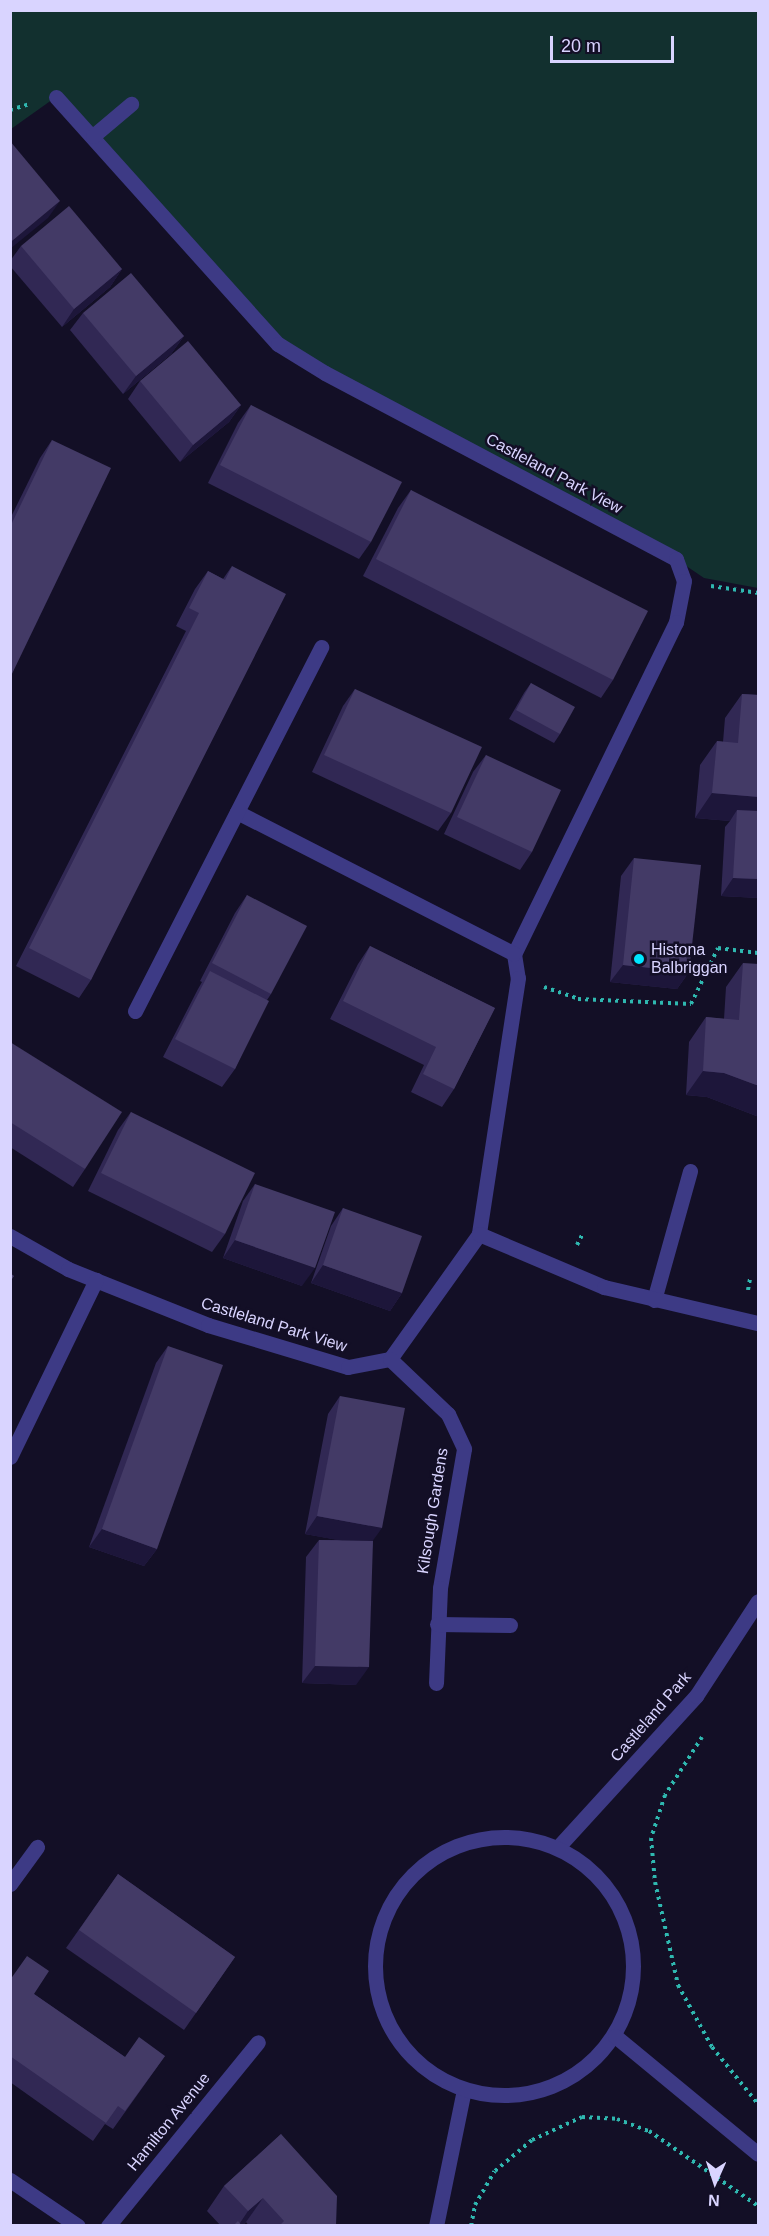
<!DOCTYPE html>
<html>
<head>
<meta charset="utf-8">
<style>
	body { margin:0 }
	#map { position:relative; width:769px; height:2236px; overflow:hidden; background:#130f26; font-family:Helvetica,sans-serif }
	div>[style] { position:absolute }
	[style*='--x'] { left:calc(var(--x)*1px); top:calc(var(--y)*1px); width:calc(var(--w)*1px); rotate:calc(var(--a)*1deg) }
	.green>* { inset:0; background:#12302f }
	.path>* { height:4px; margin-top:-2px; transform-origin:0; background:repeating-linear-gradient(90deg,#2fb8b0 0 3px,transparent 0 7.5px) }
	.service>* { height:15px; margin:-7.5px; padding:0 7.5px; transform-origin:7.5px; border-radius:7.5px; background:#3d3a85 }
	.minor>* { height:15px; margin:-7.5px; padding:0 7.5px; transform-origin:7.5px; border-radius:7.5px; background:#3d3a85 }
	.tertiary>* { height:15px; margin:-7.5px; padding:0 7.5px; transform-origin:7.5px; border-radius:7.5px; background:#3d3a85 }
	.tertiary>.ring { margin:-7.5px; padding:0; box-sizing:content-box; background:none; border:15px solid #3d3a85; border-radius:50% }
	.wall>* { inset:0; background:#312854 }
	.shaded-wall>* { inset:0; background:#1d163a }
	.building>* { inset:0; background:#433a66 }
	.dots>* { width:16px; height:16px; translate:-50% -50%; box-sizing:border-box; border:3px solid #130f26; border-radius:50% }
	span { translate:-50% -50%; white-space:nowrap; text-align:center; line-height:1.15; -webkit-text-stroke:5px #130f26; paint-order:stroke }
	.street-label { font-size:16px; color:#d9d4ff }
	.poi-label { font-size:16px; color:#d9d4ff }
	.left { translate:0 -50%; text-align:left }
	.frame { position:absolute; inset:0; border:12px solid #d9d4ff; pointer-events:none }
	.north { position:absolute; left:685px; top:2152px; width:60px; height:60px; -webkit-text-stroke:4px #130f26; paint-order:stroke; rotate:183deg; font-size:16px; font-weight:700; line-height:24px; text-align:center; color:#d9d4ff }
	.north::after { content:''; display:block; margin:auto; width:21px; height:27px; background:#d9d4ff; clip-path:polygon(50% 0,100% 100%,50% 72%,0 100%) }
	.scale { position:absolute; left:550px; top:36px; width:124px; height:27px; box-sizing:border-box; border:3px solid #d9d4ff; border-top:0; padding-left:8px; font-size:18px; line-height:21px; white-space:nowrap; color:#d9d4ff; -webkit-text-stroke:4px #130f26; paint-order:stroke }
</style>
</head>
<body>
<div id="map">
	<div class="green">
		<i style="clip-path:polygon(11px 11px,758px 11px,758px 588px,704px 578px,676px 559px,278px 344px,56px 97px,11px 129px)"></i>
	</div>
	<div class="path">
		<i style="--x:10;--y:110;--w:21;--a:-17"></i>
		<i style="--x:711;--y:586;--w:48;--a:8.5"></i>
		<i style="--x:544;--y:987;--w:36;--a:19"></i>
		<i style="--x:578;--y:999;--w:113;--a:2.5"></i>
		<i style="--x:691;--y:1004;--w:62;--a:-64.3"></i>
		<i style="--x:718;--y:948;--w:40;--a:7.1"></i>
		<i style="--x:577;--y:1245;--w:13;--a:-63"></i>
		<i style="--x:748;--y:1290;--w:11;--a:-80"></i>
		<i style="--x:702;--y:1737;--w:69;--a:122.5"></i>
		<i style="--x:665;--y:1795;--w:45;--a:108"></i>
		<i style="--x:651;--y:1838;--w:44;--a:84.8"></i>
		<i style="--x:655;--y:1882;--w:106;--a:77.4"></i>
		<i style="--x:678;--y:1985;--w:71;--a:61.3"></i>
		<i style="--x:712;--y:2047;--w:73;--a:51.1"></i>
		<i style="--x:471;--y:2226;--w:21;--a:-79"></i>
		<i style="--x:475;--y:2205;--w:39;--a:-60"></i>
		<i style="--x:495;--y:2171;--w:48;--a:-40"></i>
		<i style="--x:532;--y:2140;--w:55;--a:-24.7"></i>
		<i style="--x:582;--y:2117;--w:35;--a:3"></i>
		<i style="--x:617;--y:2119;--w:34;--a:21"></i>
		<i style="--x:649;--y:2131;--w:132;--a:34.5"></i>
	</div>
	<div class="service">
		<i style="--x:654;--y:1300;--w:134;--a:-74.4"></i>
	</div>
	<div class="minor">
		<i style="--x:56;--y:97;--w:332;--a:48.1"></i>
		<i style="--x:278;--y:344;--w:55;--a:31.7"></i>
		<i style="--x:325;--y:373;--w:397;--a:27.9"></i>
		<i style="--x:676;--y:559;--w:23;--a:70"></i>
		<i style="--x:684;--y:581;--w:42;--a:101"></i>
		<i style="--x:676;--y:622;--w:369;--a:116"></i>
		<i style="--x:514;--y:954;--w:24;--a:81"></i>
		<i style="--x:518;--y:978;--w:259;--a:98.7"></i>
		<i style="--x:93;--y:136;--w:50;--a:-40.1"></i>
		<i style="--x:237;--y:812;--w:311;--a:27.1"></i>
		<i style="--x:135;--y:1011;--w:409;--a:-62.9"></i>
		<i style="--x:10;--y:1236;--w:67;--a:29.6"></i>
		<i style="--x:68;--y:1269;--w:151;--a:21.8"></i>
		<i style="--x:208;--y:1325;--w:146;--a:16.7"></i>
		<i style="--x:348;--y:1367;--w:43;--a:-10.8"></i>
		<i style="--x:390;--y:1359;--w:153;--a:-54.5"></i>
		<i style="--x:479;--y:1234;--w:136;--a:23"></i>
		<i style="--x:604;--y:1287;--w:158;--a:13.2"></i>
		<i style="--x:390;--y:1359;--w:80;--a:43.5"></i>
		<i style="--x:448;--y:1414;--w:38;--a:65"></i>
		<i style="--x:464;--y:1449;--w:141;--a:99.8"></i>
		<i style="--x:440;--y:1588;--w:95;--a:92.4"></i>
		<i style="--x:10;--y:1457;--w:197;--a:-64.1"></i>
		<i style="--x:437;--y:1624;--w:73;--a:0.8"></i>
		<i style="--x:558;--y:1847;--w:205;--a:-47.6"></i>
		<i style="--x:696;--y:1696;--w:113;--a:-56.9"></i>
		<i style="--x:10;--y:1884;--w:46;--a:-53.9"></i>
		<i style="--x:10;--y:2180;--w:82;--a:34.1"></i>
		<i style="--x:108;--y:2226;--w:237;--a:-50.8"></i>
		<i style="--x:436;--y:2226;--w:139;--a:-78.4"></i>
	</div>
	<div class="tertiary">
		<i class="ring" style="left:375px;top:1837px;width:243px;height:243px"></i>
		<i style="--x:615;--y:2036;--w:185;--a:39.5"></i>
	</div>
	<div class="wall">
		<i style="clip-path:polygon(21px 246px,122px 269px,110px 287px,62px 327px,10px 266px,10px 261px)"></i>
		<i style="clip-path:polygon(83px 313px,184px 336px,171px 354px,123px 394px,70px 330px)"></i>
		<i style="clip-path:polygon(140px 381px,241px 405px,229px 422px,180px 462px,128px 399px)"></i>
		<i style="clip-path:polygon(251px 405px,371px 542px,359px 559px,208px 483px,238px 423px)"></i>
		<i style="clip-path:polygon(52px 440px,10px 678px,10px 519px,40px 458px)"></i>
		<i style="clip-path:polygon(411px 490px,613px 680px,601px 698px,363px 576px,398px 508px)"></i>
		<i style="clip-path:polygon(232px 566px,91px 980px,79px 998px,16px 966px,186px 631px,176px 626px,195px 589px,208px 571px,223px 579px)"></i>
		<i style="clip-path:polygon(531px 683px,560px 734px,554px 743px,509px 719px,524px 693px)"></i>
		<i style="clip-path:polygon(355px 689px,451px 813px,438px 831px,312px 772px,343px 706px)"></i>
		<i style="clip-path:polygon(742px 694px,759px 695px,759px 898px,721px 896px,725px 827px,730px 821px,695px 818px,700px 765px,717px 741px,723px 742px,725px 718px)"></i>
		<i style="clip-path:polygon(486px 755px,532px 852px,520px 870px,444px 834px,473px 772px)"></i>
		<i style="clip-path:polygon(634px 858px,689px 972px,677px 989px,610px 982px,621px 876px)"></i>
		<i style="clip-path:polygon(247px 895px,271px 994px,267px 1000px,235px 1069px,222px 1087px,163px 1057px,198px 989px,202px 982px,200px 981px,235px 913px)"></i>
		<i style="clip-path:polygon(370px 946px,495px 1008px,454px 1089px,442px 1107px,411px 1092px,424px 1065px,330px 1019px,358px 964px)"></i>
		<i style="clip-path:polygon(743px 963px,759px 1117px,707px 1097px,686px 1095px,689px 1042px,706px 1017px,724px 1019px,726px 987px)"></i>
		<i style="clip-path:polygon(10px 1042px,85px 1169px,73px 1187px,10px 1147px)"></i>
		<i style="clip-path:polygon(131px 1112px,225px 1234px,212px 1252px,88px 1191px,118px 1130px)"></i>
		<i style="clip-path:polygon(255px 1184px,302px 1286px,223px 1258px,243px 1201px)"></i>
		<i style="clip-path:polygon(343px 1208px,402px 1293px,390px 1311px,311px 1283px,331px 1226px)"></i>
		<i style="clip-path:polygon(168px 1346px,157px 1549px,144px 1566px,89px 1547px,156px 1363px)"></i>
		<i style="clip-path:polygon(340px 1396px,373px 1541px,356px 1685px,302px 1683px,306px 1557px,319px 1540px,339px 1540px,305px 1534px,328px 1414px)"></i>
		<i style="clip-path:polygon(118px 1874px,235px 1957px,184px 2030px,66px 1948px)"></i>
		<i style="clip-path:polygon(10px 1980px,34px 1994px,125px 2057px,165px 2056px,113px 2129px,105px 2124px,93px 2141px,10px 2082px)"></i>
		<i style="clip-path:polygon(281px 2134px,336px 2226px,249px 2226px,246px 2222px,242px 2226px,221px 2226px,207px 2211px,224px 2186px)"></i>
	</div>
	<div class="shaded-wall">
		<i style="clip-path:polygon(60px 201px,48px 218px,10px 249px,10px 243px,12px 241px)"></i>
		<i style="clip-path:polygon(122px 269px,110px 287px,62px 327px,74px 309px)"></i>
		<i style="clip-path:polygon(184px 336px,171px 354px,123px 394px,136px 376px)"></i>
		<i style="clip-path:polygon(241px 405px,229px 422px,180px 462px,193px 445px)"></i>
		<i style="clip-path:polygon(712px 793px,759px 797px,759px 823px,737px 810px,730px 821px,695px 818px)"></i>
		<i style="clip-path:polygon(733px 878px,759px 879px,759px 898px,721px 896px)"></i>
		<i style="clip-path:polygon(623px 965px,689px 972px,677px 989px,610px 982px)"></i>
		<i style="clip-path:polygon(703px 1071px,724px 1073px,759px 1086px,759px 1117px,707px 1097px,686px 1095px)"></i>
		<i style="clip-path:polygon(235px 1240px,315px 1268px,302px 1286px,223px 1258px)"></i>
		<i style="clip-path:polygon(323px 1265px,402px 1293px,390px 1311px,311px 1283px)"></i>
		<i style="clip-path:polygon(317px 1516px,382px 1528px,369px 1546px,305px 1534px)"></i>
		<i style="clip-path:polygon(102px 1529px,157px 1549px,144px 1566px,89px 1547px)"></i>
		<i style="clip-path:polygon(315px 1666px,369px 1667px,356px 1685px,302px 1683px)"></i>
		<i style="clip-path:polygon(263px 2198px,246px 2222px,242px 2226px,238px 2226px,248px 2211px)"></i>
	</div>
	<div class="building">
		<i style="clip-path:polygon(10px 141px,60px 201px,12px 241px,10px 239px)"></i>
		<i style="clip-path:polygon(69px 206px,122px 269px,74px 309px,21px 246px)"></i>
		<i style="clip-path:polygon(131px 273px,184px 336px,136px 376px,83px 313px)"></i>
		<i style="clip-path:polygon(188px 341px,241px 405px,193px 445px,140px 381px)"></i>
		<i style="clip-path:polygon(251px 405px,402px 482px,371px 542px,220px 465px)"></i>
		<i style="clip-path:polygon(52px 440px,111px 468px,10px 678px,10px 527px)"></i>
		<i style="clip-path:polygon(411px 490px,648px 611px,613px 680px,376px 559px)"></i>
		<i style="clip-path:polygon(232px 566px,286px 594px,91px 980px,29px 948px,199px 613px,189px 608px,208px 571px,225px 580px)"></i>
		<i style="clip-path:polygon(531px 683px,575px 707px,560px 734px,516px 710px)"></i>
		<i style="clip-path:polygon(355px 689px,482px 747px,451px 813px,324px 755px)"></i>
		<i style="clip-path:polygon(742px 694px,759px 695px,759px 797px,712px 793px,717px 741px,738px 743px)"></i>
		<i style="clip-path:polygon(486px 755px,561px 790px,532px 852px,457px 817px)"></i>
		<i style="clip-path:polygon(737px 810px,759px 811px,759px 879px,733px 878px)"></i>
		<i style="clip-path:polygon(634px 858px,701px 865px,689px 972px,623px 965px)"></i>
		<i style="clip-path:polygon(247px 895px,307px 926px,271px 994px,212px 963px)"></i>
		<i style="clip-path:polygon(370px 946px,495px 1008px,454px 1089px,423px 1074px,436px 1047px,343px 1001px)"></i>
		<i style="clip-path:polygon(743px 963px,759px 964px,759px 1086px,724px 1073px,703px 1071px,706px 1017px,739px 1020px)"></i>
		<i style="clip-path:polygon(210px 971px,269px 1001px,235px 1069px,175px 1039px)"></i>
		<i style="clip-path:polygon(10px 1042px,122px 1112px,85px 1169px,10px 1122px)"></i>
		<i style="clip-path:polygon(131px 1112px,255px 1173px,225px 1234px,101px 1173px)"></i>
		<i style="clip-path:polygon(255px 1184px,335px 1212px,315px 1268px,235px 1240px)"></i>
		<i style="clip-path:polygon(343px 1208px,422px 1236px,402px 1293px,323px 1265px)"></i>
		<i style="clip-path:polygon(10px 1273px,14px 1276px,10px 1282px)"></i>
		<i style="clip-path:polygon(168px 1346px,223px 1365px,157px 1549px,102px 1529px)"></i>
		<i style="clip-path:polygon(340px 1396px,405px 1408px,382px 1528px,317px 1516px)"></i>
		<i style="clip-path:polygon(319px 1540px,373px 1541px,369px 1667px,315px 1666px)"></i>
		<i style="clip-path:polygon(118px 1874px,235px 1957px,196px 2013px,79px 1930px)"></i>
		<i style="clip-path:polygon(27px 1956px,49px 1971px,34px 1994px,125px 2057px,139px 2037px,165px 2056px,125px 2111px,118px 2106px,106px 2123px,10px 2056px,10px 1980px)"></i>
		<i style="clip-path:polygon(281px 2134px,337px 2196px,336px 2226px,279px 2226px,284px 2221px,263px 2198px,248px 2211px,224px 2186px)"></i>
		<i style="clip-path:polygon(238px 2221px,242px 2226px,233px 2226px)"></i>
	</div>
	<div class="dots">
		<i style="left:639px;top:959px;background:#00e5ff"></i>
	</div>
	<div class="street-label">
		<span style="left:554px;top:474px;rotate:28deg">Castleland Park View</span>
		<span style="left:274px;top:1325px;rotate:17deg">Castleland Park View</span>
		<span style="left:433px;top:1511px;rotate:-81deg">Kilsough Gardens</span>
		<span style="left:651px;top:1717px;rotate:-49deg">Castleland Park</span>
		<span style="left:169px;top:2122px;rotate:-51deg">Hamilton Avenue</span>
	</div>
	<div class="poi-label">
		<span class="left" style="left:651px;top:959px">Histona<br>Balbriggan</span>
	</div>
	<div class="frame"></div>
	<div class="north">N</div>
	<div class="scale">20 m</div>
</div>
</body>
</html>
